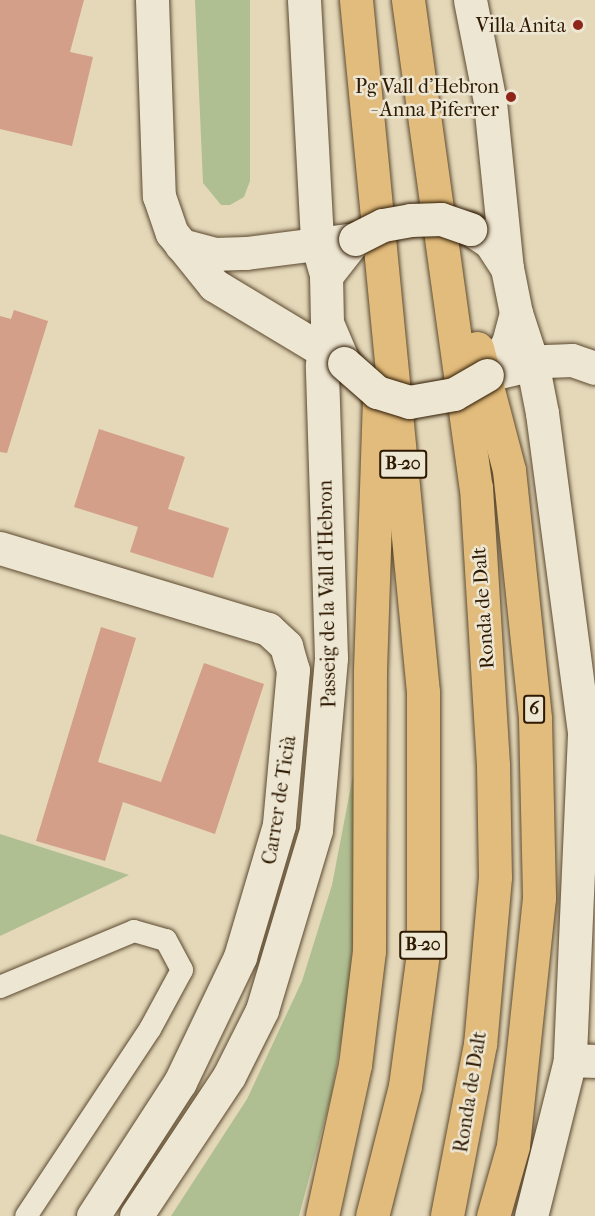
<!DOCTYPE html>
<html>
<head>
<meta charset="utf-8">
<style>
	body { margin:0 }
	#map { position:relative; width:595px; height:1216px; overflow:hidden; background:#e4d8b9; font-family:"IM FELL French Canon",serif }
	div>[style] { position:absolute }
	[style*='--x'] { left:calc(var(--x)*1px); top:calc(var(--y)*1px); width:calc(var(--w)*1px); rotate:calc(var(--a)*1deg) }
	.green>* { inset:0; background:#b0bf92 }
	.building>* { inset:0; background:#d39f89 }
	.roads { filter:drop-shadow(0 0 2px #5c492f) drop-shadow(0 0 2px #5c492f) }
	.service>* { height:22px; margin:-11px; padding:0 11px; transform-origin:11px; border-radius:11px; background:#ede6d2 }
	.minor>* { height:33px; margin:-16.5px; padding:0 16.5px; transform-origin:16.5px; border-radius:16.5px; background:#ede6d2 }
	.tertiary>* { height:33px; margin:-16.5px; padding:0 16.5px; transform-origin:16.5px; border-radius:16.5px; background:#ede6d2 }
	.secondary>* { height:33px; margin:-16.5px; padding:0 16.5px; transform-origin:16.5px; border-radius:16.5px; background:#ede6d2 }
	.trunk>* { height:33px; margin:-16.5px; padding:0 16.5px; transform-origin:16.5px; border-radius:16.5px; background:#e2bc7c }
	.bridges { filter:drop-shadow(0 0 2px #2e1901) drop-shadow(0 0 2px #2e1901) }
	.secondary-bridge>* { height:33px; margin:-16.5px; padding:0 16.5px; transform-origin:16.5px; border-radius:16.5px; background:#ede6d2 }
	.dots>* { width:16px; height:16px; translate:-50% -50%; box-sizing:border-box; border:3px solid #ede6d2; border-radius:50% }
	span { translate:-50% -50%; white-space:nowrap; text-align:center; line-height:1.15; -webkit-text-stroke:5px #ede6d2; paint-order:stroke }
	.shield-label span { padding:2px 4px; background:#ede6d2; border:2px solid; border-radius:4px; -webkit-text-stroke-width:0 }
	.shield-label { font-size:18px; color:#2e1901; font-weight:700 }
	.poi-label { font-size:20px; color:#2e1901 }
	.right { translate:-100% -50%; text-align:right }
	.street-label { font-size:20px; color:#2e1901 }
</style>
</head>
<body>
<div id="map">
	<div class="green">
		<i style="clip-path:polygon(195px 0,250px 0,250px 181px,244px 197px,230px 205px,221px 205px,203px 183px)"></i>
		<i style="clip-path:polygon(354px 770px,358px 886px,347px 1007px,331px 1096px,299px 1216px,171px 1216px,247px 1099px,302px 981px,332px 885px)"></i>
		<i style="clip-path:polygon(0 834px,129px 875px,0 936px)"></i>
	</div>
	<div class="building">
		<i style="clip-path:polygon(0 0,84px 0,70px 52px,93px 57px,72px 146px,0 129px)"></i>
		<i style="clip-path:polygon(14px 310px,48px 321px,7px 453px,0 452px,0 316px,11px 319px)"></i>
		<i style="clip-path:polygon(99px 429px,185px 457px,168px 509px,229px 528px,213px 578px,130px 552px,138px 527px,74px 507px)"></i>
		<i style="clip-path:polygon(101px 627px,136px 638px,98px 762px,161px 782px,204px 663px,264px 684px,215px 834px,123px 802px,105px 861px,36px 841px)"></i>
	</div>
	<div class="roads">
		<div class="service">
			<i style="--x:0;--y:987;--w:145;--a:-22.7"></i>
			<i style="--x:134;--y:931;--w:33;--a:16"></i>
			<i style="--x:166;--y:940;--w:34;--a:62"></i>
			<i style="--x:182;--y:970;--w:67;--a:118.5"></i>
			<i style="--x:150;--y:1029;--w:224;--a:123.5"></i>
		</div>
		<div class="minor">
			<i style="--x:487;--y:375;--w:61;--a:-13.3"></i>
			<i style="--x:546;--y:361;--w:26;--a:-2"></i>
			<i style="--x:572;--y:360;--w:24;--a:19"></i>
			<i style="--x:0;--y:548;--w:280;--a:16.8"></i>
			<i style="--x:268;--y:629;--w:25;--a:43"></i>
			<i style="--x:286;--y:646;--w:25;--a:74"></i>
			<i style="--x:293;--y:670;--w:156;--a:95.2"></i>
			<i style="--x:279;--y:825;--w:138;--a:106.5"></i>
			<i style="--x:240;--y:957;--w:139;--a:115.6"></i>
			<i style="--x:180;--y:1082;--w:160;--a:123"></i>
			<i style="--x:570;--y:1060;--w:25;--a:2"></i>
		</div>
		<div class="tertiary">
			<i style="--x:304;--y:0;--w:243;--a:86.9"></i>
			<i style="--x:317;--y:243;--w:29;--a:74"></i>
			<i style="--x:470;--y:0;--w:104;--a:78.9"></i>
			<i style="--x:490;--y:102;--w:167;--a:84.2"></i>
			<i style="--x:516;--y:313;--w:52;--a:71.9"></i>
			<i style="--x:532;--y:362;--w:52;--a:78.9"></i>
			<i style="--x:542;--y:413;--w:324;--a:82.5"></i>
			<i style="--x:584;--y:734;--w:326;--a:92.5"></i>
			<i style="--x:570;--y:1060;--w:161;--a:104"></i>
			<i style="--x:136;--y:1216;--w:168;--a:-56.4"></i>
			<i style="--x:229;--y:1076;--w:74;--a:-63.4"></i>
			<i style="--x:262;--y:1010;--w:188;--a:-73.3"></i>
			<i style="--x:316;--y:830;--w:173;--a:-85"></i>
			<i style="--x:331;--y:658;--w:293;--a:-91.8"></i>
			<i style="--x:322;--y:365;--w:41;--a:-83"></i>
		</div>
		<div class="secondary">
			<i style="--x:152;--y:0;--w:196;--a:88"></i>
			<i style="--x:159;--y:196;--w:39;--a:71"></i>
			<i style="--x:172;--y:233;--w:67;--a:51.1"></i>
			<i style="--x:214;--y:285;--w:152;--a:31"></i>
			<i style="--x:470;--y:229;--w:24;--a:33"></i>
			<i style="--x:490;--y:242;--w:31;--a:57"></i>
			<i style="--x:507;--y:268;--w:46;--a:78.7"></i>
			<i style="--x:516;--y:313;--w:31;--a:105"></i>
			<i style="--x:508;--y:343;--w:38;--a:123"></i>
			<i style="--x:181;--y:245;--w:34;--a:15"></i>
			<i style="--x:214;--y:254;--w:32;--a:-2"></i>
			<i style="--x:246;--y:253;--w:110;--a:-7.3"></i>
			<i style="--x:344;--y:363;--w:43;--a:-113"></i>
			<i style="--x:327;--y:323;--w:47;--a:-91.2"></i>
			<i style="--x:326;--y:276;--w:47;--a:-51.9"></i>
		</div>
		<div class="trunk">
			<i style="--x:356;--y:0;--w:695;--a:84.47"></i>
			<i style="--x:423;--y:692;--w:261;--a:90"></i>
			<i style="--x:423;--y:953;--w:134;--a:97.7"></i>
			<i style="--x:405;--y:1086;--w:134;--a:104.2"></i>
			<i style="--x:408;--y:0;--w:492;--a:82.1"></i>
			<i style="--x:476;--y:487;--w:279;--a:86.5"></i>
			<i style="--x:493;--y:765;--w:112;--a:89"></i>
			<i style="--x:495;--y:877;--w:168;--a:95.1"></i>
			<i style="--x:480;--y:1044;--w:175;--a:100.9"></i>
			<i style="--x:477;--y:348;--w:126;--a:75.3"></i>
			<i style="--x:509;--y:470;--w:250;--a:84"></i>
			<i style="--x:535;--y:719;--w:179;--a:88.7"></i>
			<i style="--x:539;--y:898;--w:249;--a:96"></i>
			<i style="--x:513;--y:1146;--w:73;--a:105.9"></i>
			<i style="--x:322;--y:1216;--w:155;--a:-77.7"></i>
			<i style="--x:355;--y:1065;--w:115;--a:-83"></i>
			<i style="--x:369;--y:951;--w:281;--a:-89.8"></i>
			<i style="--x:370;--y:670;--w:269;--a:-88.1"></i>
		</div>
	</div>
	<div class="bridges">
		<div class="secondary-bridge">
			<i style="--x:355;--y:239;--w:31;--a:-27"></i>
			<i style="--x:383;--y:225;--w:27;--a:-10"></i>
			<i style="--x:410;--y:220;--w:31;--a:-2"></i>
			<i style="--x:441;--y:219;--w:31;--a:19"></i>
			<i style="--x:344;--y:363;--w:44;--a:41.3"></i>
			<i style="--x:377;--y:392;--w:34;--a:17"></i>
			<i style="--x:409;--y:402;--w:46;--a:-10.1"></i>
			<i style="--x:454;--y:394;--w:38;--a:-30"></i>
		</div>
	</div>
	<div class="dots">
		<i style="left:578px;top:25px;background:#8f2418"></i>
		<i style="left:511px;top:97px;background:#8f2418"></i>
	</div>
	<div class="shield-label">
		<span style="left:403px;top:464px">B-20</span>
		<span style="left:534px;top:709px">6</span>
		<span style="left:423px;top:945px">B-20</span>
	</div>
	<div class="poi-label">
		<span class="right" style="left:566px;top:25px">Villa Anita</span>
		<span class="right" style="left:499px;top:98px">Pg Vall d'Hebron<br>- Anna Piferrer</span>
	</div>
	<div class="street-label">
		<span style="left:327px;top:594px;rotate:-91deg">Passeig de la Vall d'Hebron</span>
		<span style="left:483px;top:608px;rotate:-94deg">Ronda de Dalt</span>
		<span style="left:279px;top:800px;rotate:-81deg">Carrer de Ticià</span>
		<span style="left:470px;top:1092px;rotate:-81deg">Ronda de Dalt</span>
	</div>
</div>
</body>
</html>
